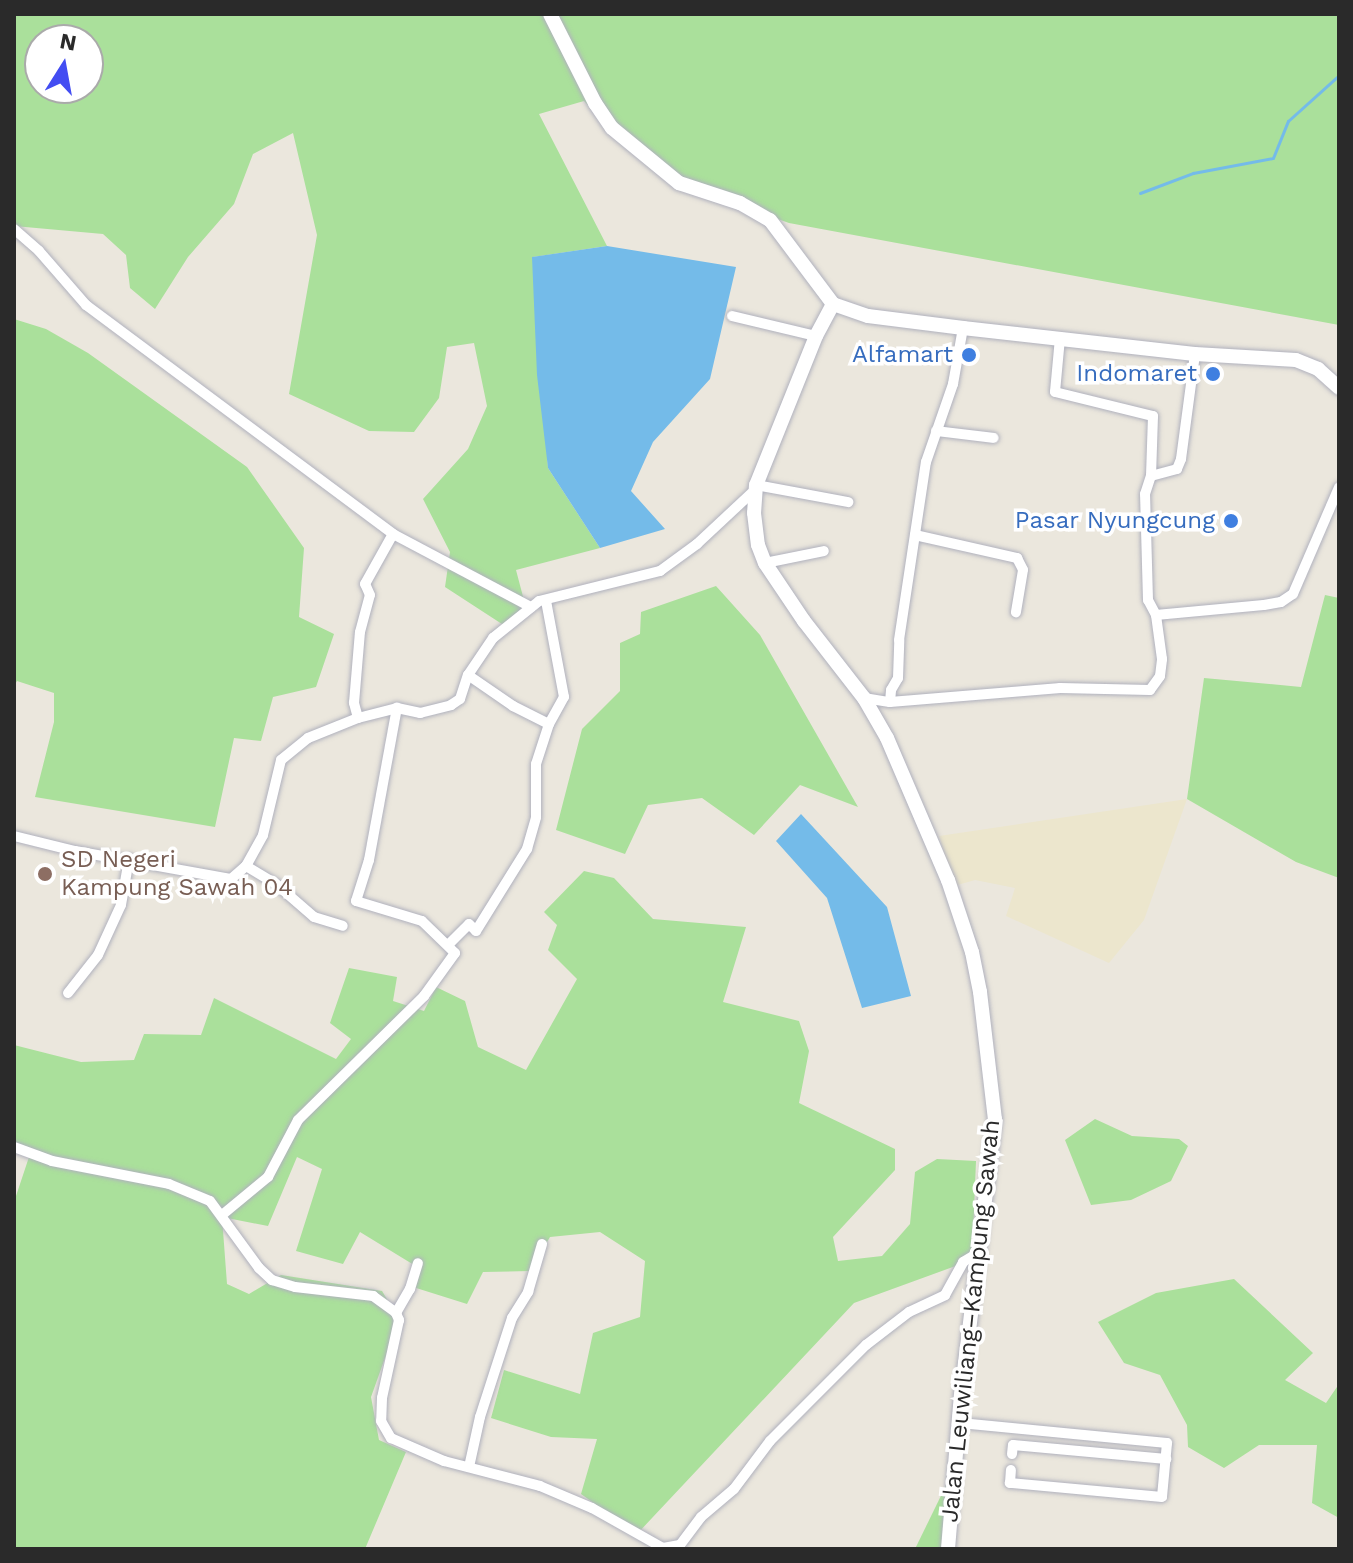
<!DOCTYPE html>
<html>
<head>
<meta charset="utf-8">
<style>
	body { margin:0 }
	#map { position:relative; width:1353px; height:1563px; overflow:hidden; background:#ebe7dd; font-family:"Work Sans",sans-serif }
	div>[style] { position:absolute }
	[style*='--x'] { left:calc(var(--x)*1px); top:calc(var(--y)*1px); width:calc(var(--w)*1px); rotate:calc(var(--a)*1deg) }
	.education>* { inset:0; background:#ece6cd }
	.green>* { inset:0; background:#aae09b }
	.water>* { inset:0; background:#74bbe9 }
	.stream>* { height:3px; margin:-1.5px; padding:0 1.5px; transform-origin:1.5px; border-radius:1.5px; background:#74bbe9 }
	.roads { filter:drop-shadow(0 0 2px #b0b1bd) drop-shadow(0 0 2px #b0b1bd) }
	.minor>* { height:10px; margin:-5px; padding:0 5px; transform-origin:5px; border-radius:5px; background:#fff }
	.secondary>* { height:14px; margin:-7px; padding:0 7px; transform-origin:7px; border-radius:7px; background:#fff }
	.dots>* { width:22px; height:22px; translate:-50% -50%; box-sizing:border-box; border:4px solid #fff; border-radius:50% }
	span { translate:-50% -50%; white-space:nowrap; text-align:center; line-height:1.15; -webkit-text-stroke:7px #fff; paint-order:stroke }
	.shop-label { font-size:24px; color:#366cbe }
	.right { translate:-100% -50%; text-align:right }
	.education-label { font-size:24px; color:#785e54 }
	.left { translate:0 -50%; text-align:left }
	.street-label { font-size:24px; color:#2a2a2a }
	.frame { position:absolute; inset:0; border:16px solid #2a2a2a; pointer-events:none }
	.north { position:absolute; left:24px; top:24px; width:80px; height:80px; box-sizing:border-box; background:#fff; border:2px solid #aaa; border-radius:50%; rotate:11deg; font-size:22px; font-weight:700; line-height:32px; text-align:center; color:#2a2a2a }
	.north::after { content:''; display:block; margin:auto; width:28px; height:36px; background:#434df2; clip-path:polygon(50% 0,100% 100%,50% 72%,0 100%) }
</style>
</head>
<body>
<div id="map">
	<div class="education">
		<i style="clip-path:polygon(1187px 799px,1144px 920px,1109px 963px,1006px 916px,1015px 888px,975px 880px,954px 886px,939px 836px)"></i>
	</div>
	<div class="green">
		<i style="clip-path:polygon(evenodd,14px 14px,1339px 14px,1339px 325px,789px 223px,706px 194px,644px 162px,584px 101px,539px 114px,607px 246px,533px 257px,548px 468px,600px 548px,516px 570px,526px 608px,505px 626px,445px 587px,450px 552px,423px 499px,468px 449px,487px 406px,474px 343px,447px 347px,439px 398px,414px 432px,369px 431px,289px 394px,317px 235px,293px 133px,253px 154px,234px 204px,188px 257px,155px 309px,130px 288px,126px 255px,103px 234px,14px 226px,14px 14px,40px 40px,88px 40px,88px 88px,40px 88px,40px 40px)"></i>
		<i style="clip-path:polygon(14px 319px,46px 329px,88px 353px,247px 467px,304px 548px,299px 617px,334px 634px,316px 687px,273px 697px,261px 741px,234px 738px,215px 827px,35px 797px,54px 722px,54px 693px,17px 681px,14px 686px)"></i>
		<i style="clip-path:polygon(716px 586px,760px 635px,858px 807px,800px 785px,754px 835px,702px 798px,648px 805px,625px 854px,556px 830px,582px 729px,620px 691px,620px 643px,640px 634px,641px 612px)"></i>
		<i style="clip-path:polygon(1325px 595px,1339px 598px,1339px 878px,1296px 862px,1187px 799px,1204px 678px,1301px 687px)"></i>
		<i style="clip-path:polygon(584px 871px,614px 878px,653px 919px,746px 927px,723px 1002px,799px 1021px,809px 1051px,799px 1103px,895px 1149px,895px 1170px,833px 1237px,838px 1261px,882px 1256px,910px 1224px,915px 1172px,937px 1159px,976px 1161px,972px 1260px,854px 1303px,637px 1534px,581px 1494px,597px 1439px,551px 1437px,491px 1418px,504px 1370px,580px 1394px,593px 1333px,640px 1317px,645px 1261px,600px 1232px,550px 1237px,530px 1271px,483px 1272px,467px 1304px,413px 1287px,414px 1265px,360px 1232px,343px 1264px,296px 1251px,322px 1169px,297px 1157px,268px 1226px,222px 1217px,227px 1284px,249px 1294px,281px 1275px,382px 1291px,399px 1319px,371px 1397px,379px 1440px,406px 1452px,365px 1549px,14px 1549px,14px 1202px,30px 1154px,14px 1148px,14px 1045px,81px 1062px,134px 1060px,144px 1034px,201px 1035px,214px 998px,336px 1059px,351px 1039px,330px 1023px,349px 968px,397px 977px,393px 1001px,424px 1011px,436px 987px,465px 1001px,478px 1047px,526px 1070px,577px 979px,548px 950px,557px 925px,544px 912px)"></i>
		<i style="clip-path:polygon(1095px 1119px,1132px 1136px,1179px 1139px,1188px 1146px,1171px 1181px,1131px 1200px,1091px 1205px,1065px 1140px)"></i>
		<i style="clip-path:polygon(1234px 1279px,1313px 1353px,1285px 1380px,1326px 1403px,1339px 1384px,1339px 1518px,1312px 1503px,1317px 1445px,1259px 1445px,1224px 1468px,1188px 1447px,1187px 1425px,1160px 1375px,1124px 1363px,1098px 1322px,1156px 1293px)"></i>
		<i style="clip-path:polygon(955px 1467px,948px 1549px,915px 1549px)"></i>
	</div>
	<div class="water">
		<i style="clip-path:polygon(607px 246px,736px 267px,710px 379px,653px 442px,631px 491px,665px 529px,600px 548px,548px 468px,537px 375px,532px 257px)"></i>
		<i style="clip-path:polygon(801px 814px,887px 907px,911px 996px,862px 1008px,827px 898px,776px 841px)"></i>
	</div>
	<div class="stream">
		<i style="--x:1140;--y:193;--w:57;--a:-20.7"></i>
		<i style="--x:1193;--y:173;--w:81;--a:-10.6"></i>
		<i style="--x:1273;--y:158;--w:40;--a:-68"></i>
		<i style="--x:1288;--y:121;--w:69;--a:-42"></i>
	</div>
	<div class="roads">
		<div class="minor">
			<i style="--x:14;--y:229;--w:33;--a:41"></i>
			<i style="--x:39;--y:251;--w:72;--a:49"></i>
			<i style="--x:86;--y:305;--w:383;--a:36.7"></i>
			<i style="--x:393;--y:534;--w:156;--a:27.9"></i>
			<i style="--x:732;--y:316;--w:86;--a:13.4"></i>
			<i style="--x:1060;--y:338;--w:54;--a:95.3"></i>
			<i style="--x:1055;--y:392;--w:101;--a:13.8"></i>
			<i style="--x:1153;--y:416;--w:60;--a:91.9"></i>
			<i style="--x:936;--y:431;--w:58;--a:6.9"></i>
			<i style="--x:756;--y:485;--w:94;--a:10.5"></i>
			<i style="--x:915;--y:535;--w:105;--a:12.7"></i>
			<i style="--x:1017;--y:558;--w:13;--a:63"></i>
			<i style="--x:1023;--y:570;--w:43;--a:99.5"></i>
			<i style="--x:765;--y:563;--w:60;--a:-11.5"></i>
			<i style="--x:1156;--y:615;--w:108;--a:-5.3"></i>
			<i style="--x:1264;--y:605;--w:17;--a:-10"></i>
			<i style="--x:1281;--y:602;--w:14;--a:-34"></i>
			<i style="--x:1293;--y:594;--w:116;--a:-66.7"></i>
			<i style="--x:468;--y:675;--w:55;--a:34.6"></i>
			<i style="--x:513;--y:706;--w:40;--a:26.6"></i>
			<i style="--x:864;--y:698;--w:26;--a:9"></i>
			<i style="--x:890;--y:702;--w:171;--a:-4.7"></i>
			<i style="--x:1060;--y:688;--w:90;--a:1.3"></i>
			<i style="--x:1150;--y:690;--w:17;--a:-54"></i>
			<i style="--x:1160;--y:676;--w:17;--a:-83"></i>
			<i style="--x:1162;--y:659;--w:44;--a:-97.8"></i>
			<i style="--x:1156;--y:615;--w:17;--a:-118"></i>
			<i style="--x:1148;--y:600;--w:106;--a:-91.6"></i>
			<i style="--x:1145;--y:494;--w:19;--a:-72"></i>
			<i style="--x:1151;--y:476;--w:27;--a:-15"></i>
			<i style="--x:1177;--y:469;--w:11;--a:-68"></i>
			<i style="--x:1181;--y:459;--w:106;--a:-82.4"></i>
			<i style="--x:890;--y:702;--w:12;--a:-85"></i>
			<i style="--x:891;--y:690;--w:14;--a:-60"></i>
			<i style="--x:898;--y:678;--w:38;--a:-88"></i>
			<i style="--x:899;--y:640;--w:180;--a:-81.4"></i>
			<i style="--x:926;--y:462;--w:83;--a:-70.9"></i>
			<i style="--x:953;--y:384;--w:57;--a:-79.9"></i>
			<i style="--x:358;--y:718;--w:16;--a:-105"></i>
			<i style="--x:354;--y:703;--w:71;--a:-85.2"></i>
			<i style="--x:360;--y:632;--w:38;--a:-75"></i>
			<i style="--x:370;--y:595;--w:12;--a:-114"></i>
			<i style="--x:365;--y:584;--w:57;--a:-60.8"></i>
			<i style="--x:14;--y:836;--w:63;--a:13.8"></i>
			<i style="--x:75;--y:851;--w:158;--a:10.2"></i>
			<i style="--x:231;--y:879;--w:20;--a:-41"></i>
			<i style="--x:246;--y:866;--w:35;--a:-61"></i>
			<i style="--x:263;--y:835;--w:77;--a:-76.5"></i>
			<i style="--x:281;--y:760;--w:35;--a:-39"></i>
			<i style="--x:308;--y:738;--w:54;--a:-21.8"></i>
			<i style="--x:358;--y:718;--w:40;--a:-14.4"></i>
			<i style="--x:397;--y:708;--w:24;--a:12"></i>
			<i style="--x:420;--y:713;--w:32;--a:-14"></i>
			<i style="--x:451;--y:705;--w:11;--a:-34"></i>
			<i style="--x:460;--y:699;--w:25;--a:-72"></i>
			<i style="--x:468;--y:675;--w:45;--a:-56"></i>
			<i style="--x:493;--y:638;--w:59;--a:-38.8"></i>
			<i style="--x:539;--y:601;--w:125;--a:-13.9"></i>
			<i style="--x:660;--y:571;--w:46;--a:-36.1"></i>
			<i style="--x:697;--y:544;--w:79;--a:-43"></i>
			<i style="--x:246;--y:866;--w:35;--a:31"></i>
			<i style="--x:276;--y:884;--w:50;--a:41"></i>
			<i style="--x:314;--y:917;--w:30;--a:17"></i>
			<i style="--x:449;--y:944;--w:28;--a:-45"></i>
			<i style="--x:469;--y:924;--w:10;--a:45"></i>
			<i style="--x:476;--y:931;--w:97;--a:-58.1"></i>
			<i style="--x:527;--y:849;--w:33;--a:-74"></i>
			<i style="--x:536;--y:817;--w:53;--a:-90"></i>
			<i style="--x:536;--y:764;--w:42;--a:-72"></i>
			<i style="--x:549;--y:724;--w:31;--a:-61"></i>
			<i style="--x:564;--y:697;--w:98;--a:-100.6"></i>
			<i style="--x:68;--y:993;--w:48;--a:-51.7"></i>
			<i style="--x:98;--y:955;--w:55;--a:-65.3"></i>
			<i style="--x:121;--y:905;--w:47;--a:-80.1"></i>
			<i style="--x:14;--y:1147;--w:40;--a:20.2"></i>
			<i style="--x:52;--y:1161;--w:119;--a:11.1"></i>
			<i style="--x:169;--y:1184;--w:44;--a:22.5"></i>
			<i style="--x:210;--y:1201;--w:83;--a:53.8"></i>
			<i style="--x:259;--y:1268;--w:18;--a:43"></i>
			<i style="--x:272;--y:1280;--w:24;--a:17"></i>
			<i style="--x:295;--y:1287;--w:79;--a:6.6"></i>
			<i style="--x:373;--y:1296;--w:29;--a:36"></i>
			<i style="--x:396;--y:1313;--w:8;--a:67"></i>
			<i style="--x:399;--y:1320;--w:80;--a:102.3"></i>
			<i style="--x:382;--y:1398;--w:23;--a:92"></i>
			<i style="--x:381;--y:1421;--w:20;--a:60"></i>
			<i style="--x:391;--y:1438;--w:58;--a:23.5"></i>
			<i style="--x:444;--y:1461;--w:99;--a:14.6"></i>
			<i style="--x:540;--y:1486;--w:56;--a:22.9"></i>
			<i style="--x:592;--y:1508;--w:81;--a:29.4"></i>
			<i style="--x:663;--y:1548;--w:17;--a:-10"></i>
			<i style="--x:680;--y:1545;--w:35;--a:-53"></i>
			<i style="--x:701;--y:1517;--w:43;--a:-40.3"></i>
			<i style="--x:734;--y:1489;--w:60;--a:-53.1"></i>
			<i style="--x:770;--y:1441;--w:136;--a:-45"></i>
			<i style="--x:866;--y:1345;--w:54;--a:-37.5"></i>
			<i style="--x:909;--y:1312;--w:40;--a:-25"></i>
			<i style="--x:945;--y:1295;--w:38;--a:-61"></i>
			<i style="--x:963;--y:1262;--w:17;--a:-31"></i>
			<i style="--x:222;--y:1215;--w:60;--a:-39.6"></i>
			<i style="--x:268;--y:1177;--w:64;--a:-62.2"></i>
			<i style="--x:298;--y:1120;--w:177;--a:-44.5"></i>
			<i style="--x:424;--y:996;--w:53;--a:-54.2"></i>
			<i style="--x:455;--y:953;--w:46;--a:-135.9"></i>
			<i style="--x:422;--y:921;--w:69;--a:-163.1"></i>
			<i style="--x:356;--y:901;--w:43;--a:-72.4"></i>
			<i style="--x:369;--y:860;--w:155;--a:-79.6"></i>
			<i style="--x:396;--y:1313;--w:28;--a:-60"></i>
			<i style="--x:410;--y:1289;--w:27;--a:-73"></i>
			<i style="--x:960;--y:1423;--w:208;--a:5.5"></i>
			<i style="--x:1167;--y:1443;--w:54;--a:95.3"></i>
			<i style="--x:1162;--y:1497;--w:153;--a:-174.7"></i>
			<i style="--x:1010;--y:1483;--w:13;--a:-86"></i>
			<i style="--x:1012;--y:1454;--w:9;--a:-84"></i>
			<i style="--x:1013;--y:1445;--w:154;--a:5.2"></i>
			<i style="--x:469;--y:1467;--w:51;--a:-77.6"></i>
			<i style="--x:480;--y:1417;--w:104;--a:-72.1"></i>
			<i style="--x:512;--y:1318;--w:31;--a:-58"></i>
			<i style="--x:528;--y:1292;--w:50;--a:-73.7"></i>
		</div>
		<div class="secondary">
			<i style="--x:550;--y:14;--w:100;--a:63.2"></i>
			<i style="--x:595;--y:103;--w:30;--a:56"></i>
			<i style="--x:612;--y:128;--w:87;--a:39.4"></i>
			<i style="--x:679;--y:183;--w:64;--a:18.2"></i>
			<i style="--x:740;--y:203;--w:34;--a:30"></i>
			<i style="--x:770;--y:220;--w:105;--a:53.1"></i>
			<i style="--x:833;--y:304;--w:36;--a:118"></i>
			<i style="--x:816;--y:336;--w:161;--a:111.9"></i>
			<i style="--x:756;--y:485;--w:28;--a:94"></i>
			<i style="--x:754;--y:513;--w:32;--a:83"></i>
			<i style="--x:758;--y:545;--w:19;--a:69"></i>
			<i style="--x:765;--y:563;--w:70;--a:56.1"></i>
			<i style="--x:804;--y:621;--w:98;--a:52.1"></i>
			<i style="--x:864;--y:698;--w:46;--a:60.1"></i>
			<i style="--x:887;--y:738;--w:155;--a:66.8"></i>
			<i style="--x:948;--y:880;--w:76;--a:71.6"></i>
			<i style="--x:972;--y:952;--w:41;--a:78.7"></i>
			<i style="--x:980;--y:992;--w:128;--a:83.3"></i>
			<i style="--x:995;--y:1119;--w:277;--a:97"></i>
			<i style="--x:961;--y:1394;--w:156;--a:94.8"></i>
			<i style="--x:833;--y:304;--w:37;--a:19"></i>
			<i style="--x:868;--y:316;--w:96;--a:7.2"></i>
			<i style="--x:963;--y:328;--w:233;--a:6.4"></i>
			<i style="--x:1195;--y:354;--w:101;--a:3.4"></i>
			<i style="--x:1296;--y:360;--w:24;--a:22"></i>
			<i style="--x:1318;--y:369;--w:28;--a:42"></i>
		</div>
	</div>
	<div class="dots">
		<i style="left:969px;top:355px;background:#3f7fe0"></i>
		<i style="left:1213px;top:374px;background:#3f7fe0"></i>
		<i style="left:1231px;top:521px;background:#3f7fe0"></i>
		<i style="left:45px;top:874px;background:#8d6e63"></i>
	</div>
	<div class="shop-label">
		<span class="right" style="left:953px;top:355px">Alfamart</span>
		<span class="right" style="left:1197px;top:374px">Indomaret</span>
		<span class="right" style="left:1215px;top:521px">Pasar Nyungcung</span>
	</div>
	<div class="education-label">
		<span class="left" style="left:61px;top:874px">SD Negeri<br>Kampung Sawah 04</span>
	</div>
	<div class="street-label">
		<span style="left:971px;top:1321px;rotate:-84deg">Jalan Leuwiliang–Kampung Sawah</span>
	</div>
	<div class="frame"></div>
	<div class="north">N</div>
</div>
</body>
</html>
